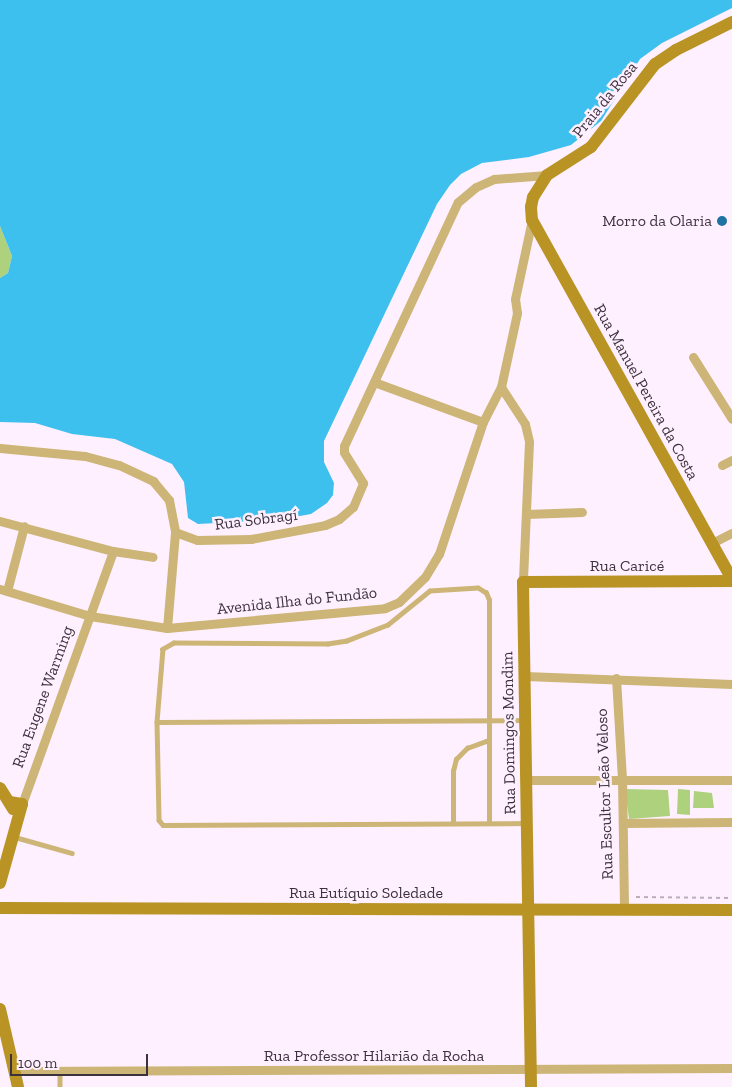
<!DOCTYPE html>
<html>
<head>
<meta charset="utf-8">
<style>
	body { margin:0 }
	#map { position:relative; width:732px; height:1087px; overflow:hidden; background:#fff0ff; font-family:"Zilla Slab",serif }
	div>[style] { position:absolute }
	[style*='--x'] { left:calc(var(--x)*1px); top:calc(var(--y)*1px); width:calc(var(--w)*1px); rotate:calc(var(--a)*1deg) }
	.green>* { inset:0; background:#aed17d }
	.water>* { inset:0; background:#3ec0ef }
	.path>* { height:2px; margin-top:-1px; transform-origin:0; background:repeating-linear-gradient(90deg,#bbaebb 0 4px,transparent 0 8px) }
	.lane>* { height:4.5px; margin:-2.25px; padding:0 2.25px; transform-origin:2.25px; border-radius:2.25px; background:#cdb577 }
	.street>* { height:9px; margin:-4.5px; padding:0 4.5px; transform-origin:4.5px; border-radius:4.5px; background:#cdb577 }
	.secondary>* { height:12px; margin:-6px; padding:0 6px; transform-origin:6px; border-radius:6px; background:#b99425 }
	.dots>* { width:14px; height:14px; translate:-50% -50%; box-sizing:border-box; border:2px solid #fff0ff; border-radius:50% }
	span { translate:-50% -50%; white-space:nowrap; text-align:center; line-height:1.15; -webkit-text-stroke:5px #fff0ff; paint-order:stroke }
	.street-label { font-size:16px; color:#3c323c }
	.poi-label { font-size:16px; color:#3c323c }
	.right { translate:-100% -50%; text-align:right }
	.scale { position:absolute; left:10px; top:1054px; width:138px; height:22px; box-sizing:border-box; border:2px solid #3c323c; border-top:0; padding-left:6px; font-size:15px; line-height:18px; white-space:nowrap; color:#3c323c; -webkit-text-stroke:4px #fff0ff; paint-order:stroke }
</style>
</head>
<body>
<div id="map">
	<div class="green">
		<i style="clip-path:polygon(0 226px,12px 256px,8px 273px,0 278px)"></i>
		<i style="clip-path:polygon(625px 789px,668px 790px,670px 816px,629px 819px)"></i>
		<i style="clip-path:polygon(678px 789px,690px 790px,690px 815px,677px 814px)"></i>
		<i style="clip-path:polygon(694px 791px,712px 793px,714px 808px,693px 808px)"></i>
	</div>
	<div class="water">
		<i style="clip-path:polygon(0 0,732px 0,732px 8px,662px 43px,640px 59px,601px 121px,571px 145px,529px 157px,482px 163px,461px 174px,450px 185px,437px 204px,324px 441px,324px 462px,334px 483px,333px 495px,327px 503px,311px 514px,278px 520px,198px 524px,188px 518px,184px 482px,172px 464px,115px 439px,72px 434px,35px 423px,0 422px,0 278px,8px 273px,12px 256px,0 226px)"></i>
	</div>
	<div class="path">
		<i style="--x:636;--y:897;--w:96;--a:0.6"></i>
	</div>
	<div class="lane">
		<i style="--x:157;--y:722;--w:367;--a:-0.3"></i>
		<i style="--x:453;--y:823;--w:52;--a:-90"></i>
		<i style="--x:453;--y:771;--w:12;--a:-76"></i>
		<i style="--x:456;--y:759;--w:16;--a:-45"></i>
		<i style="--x:467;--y:748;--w:23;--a:-20"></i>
		<i style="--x:489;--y:823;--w:223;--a:-90"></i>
		<i style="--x:489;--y:600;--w:8;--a:-113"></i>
		<i style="--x:486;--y:593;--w:9;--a:-148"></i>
		<i style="--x:478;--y:588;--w:48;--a:176.4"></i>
		<i style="--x:430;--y:591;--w:54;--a:141"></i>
		<i style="--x:388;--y:625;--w:44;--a:158.7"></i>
		<i style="--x:347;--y:641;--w:19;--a:171"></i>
		<i style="--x:328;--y:644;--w:154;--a:-179.6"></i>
		<i style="--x:174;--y:643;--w:13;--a:151"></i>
		<i style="--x:163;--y:649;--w:73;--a:94.7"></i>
		<i style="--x:157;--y:722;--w:98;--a:88.8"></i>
		<i style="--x:159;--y:820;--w:6;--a:51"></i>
		<i style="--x:163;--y:825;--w:363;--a:-0.3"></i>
		<i style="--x:15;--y:837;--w:59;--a:15.7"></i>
		<i style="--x:60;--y:1071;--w:16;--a:90"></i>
	</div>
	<div class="street">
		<i style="--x:693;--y:357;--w:73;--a:57.8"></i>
		<i style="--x:374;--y:382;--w:116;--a:20.2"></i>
		<i style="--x:501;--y:387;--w:44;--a:57"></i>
		<i style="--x:525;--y:424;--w:18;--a:77"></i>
		<i style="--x:529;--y:442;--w:140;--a:92.5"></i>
		<i style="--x:0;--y:448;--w:85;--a:5.4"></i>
		<i style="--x:85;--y:456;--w:35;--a:15"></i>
		<i style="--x:119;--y:465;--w:38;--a:25"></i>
		<i style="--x:153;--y:481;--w:25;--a:50"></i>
		<i style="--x:169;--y:500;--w:33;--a:79"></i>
		<i style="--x:175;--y:532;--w:23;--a:20"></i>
		<i style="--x:197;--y:540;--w:54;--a:-1.1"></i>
		<i style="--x:251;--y:539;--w:75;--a:-10.7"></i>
		<i style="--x:325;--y:525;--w:15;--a:-23"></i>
		<i style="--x:339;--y:519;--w:18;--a:-41"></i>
		<i style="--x:353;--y:507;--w:26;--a:-67"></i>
		<i style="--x:363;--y:483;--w:36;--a:-122"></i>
		<i style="--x:344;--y:452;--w:6;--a:-90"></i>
		<i style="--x:344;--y:446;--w:269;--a:-65"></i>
		<i style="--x:458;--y:202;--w:23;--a:-40"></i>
		<i style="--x:476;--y:187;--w:20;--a:-24"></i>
		<i style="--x:494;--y:179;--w:53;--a:-4.3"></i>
		<i style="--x:722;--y:465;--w:11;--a:-27"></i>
		<i style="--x:526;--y:514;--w:56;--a:-2"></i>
		<i style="--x:0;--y:521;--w:117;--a:14.9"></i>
		<i style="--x:113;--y:551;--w:40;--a:8.5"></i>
		<i style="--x:712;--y:543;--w:22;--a:-27"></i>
		<i style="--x:0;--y:589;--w:94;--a:16.7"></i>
		<i style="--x:90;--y:616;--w:78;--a:8.9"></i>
		<i style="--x:167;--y:628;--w:219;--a:-5.2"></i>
		<i style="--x:385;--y:608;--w:15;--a:-23"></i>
		<i style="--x:399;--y:602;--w:36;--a:-44"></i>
		<i style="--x:425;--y:577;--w:27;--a:-59"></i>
		<i style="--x:439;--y:554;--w:139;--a:-71.6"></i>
		<i style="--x:483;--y:422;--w:39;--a:-63"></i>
		<i style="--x:501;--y:387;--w:76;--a:-77.8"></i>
		<i style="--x:517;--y:313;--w:14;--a:-98"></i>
		<i style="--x:515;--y:299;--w:81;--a:-77.9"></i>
		<i style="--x:7;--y:591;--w:67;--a:-75.3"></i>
		<i style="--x:167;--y:628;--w:96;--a:-85.2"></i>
		<i style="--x:525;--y:676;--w:207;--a:2.2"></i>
		<i style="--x:616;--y:678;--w:100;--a:86.6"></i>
		<i style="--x:622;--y:778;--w:132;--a:89.1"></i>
		<i style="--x:526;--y:780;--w:206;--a:0"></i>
		<i style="--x:22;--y:804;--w:269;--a:-70.2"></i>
		<i style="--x:623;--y:823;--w:109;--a:-0.5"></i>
		<i style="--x:16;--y:1071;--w:716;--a:-0.24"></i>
	</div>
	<div class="secondary">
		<i style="--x:732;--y:22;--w:63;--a:153.4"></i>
		<i style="--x:676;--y:50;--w:25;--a:146"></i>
		<i style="--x:655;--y:64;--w:105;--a:127.6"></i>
		<i style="--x:591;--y:147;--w:52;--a:147.5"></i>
		<i style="--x:547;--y:175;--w:26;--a:122"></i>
		<i style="--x:533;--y:197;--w:10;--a:101"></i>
		<i style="--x:531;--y:207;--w:13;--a:86"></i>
		<i style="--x:532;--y:220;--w:412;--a:60.9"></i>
		<i style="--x:0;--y:788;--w:25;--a:58"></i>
		<i style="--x:0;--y:883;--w:82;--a:-74.4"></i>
		<i style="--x:22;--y:804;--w:13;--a:-171"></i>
		<i style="--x:0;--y:908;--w:732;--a:0.16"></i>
		<i style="--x:0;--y:1009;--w:80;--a:77"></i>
		<i style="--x:531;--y:1087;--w:505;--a:-90.91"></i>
		<i style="--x:523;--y:582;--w:209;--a:-0.3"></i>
	</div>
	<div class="dots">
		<i style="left:722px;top:221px;background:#1e73a3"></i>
	</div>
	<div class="street-label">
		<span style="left:605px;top:100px;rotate:-51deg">Praia da Rosa</span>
		<span style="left:646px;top:392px;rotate:61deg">Rua Manuel Pereira da Costa</span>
		<span style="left:256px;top:520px;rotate:-7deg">Rua Sobragí</span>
		<span style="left:627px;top:566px">Rua Caricé</span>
		<span style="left:297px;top:601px;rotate:-6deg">Avenida Ilha do Fundão</span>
		<span style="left:43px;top:697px;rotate:-70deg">Rua Eugene Warming</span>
		<span style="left:509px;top:733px;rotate:-91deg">Rua Domingos Mondim</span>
		<span style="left:605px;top:794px;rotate:-92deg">Rua Escultor Leão Veloso</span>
		<span style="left:366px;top:893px">Rua Eutíquio Soledade</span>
		<span style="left:374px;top:1056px">Rua Professor Hilarião da Rocha</span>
	</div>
	<div class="poi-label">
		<span class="right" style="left:712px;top:221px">Morro da Olaria</span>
	</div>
	<div class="scale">100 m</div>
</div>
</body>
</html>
